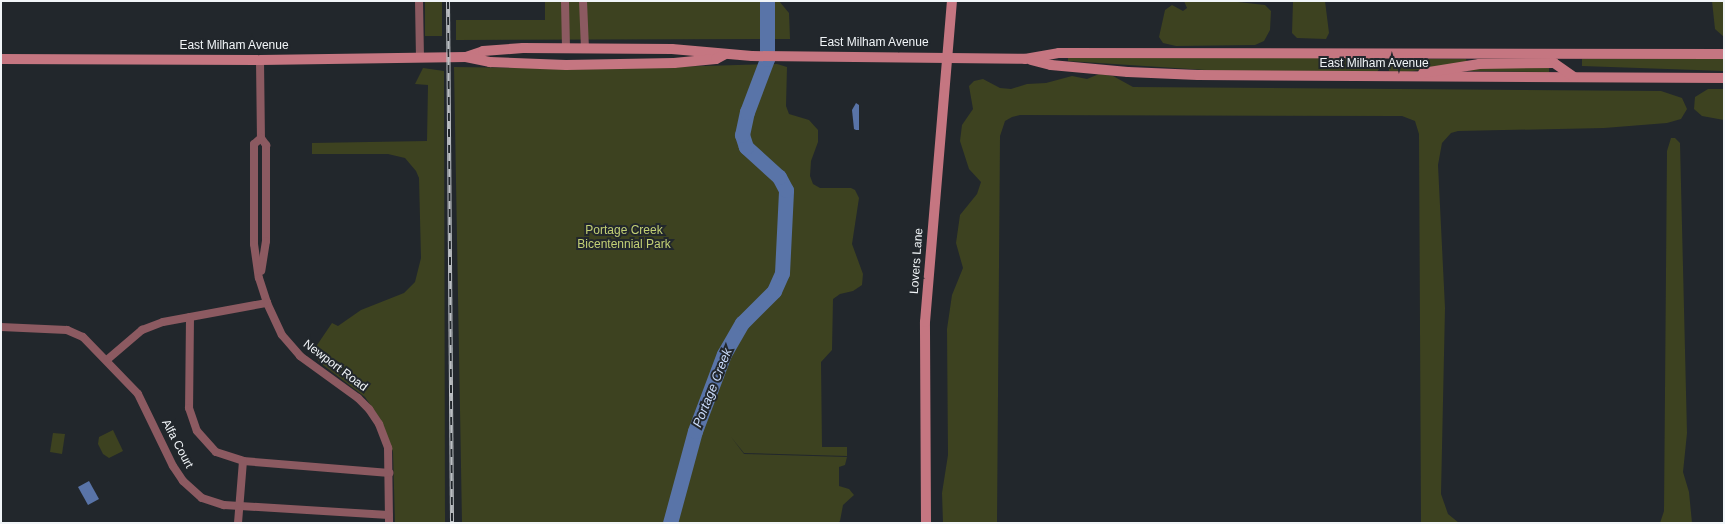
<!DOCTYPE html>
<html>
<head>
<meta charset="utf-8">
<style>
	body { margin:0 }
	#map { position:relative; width:1725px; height:524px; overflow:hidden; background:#22272c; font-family:Arial,sans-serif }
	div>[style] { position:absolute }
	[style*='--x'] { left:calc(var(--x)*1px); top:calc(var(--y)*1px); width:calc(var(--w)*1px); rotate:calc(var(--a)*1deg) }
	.green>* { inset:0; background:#3d4220 }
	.water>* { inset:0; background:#5974a8 }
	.river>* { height:15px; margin:-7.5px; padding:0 7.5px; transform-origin:7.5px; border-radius:7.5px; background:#5974a8 }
	.street>* { height:8px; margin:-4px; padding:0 4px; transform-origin:4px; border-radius:4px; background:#8c5a61 }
	.secondary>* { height:10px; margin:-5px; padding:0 5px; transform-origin:5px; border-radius:5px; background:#c57681 }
	.rail>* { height:4px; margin-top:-2px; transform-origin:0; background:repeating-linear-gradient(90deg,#22272c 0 8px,#babec2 0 16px); box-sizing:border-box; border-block:1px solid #babec2 }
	span { translate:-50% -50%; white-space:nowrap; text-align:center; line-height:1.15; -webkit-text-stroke:4px #22272c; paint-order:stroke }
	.street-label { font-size:12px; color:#f1f5f8 }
	.park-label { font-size:12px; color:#c3d075 }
	.water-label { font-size:13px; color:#c9daf9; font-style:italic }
	.frame { position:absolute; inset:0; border:2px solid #f1f5f8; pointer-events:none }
</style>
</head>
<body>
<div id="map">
	<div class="green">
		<i style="clip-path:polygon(425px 1px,442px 1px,442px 36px,425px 36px)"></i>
		<i style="clip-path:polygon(545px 1px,779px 1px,789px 13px,790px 39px,456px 40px,456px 20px,545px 20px)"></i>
		<i style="clip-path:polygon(1184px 1px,1229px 1px,1265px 5px,1271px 11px,1270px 30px,1264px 41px,1255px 45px,1176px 46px,1163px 43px,1159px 37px,1165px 10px,1172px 5px,1183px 11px,1187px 8px)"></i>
		<i style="clip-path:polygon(1293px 1px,1325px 1px,1329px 33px,1326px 39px,1297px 38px,1292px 33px)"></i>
		<i style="clip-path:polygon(1712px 1px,1724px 1px,1724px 37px,1715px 29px)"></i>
		<i style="clip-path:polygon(1068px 58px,1374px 58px,1379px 60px,1381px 66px,1377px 72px,1236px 72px,1068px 61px)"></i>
		<i style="clip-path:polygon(1389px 59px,1466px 59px,1467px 62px,1401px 73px,1389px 71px)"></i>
		<i style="clip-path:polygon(1582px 59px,1724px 59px,1724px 71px,1582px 66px)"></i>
		<i style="clip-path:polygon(777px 64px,787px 67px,786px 106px,789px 114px,809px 120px,818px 130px,818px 142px,811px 161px,810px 176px,813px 184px,820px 188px,851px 188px,855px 190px,859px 198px,852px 244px,863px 274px,862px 285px,853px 291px,840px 294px,833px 299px,832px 350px,821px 362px,822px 447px,847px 447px,847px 456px,744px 453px,731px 437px,744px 454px,847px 457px,845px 465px,839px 467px,839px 486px,849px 489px,854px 495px,843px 505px,840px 521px,838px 523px,462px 523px,454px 67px,597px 69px)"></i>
		<i style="clip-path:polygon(1549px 66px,1549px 72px,1469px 71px,1469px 69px)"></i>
		<i style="clip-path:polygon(423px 68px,444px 71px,445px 523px,395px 523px,393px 452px,381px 420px,365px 397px,319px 362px,313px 351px,332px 323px,338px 326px,361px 310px,404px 293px,415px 282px,421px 258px,419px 178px,416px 171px,405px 158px,388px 154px,312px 154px,312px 143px,427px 141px,428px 85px,415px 84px)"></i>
		<i style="clip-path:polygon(1099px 74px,1113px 76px,1133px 87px,1661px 91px,1682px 98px,1687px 109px,1681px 119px,1667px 123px,1604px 128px,1458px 131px,1451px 133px,1442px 143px,1438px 165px,1445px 308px,1441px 494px,1448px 514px,1459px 523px,1421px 523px,1419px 134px,1415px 121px,1402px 116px,1020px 115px,1012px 117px,1005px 121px,1000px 136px,997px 523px,943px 523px,942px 493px,948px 455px,947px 329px,952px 295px,963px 268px,956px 243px,960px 215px,977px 194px,981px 182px,969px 169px,960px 141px,962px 125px,973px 109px,969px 86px,974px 81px,983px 79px,1000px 88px,1011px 89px,1027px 84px,1046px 83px,1072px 76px,1087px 79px)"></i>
		<i style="clip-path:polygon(1708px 89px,1724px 89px,1724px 120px,1702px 116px,1694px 109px,1695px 97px)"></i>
		<i style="clip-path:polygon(1671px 138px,1675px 138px,1680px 143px,1687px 433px,1683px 472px,1689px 492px,1692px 523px,1660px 523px,1664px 511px,1667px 151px)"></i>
		<i style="clip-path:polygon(113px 430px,123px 451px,109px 458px,103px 454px,98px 444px,99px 437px)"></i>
		<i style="clip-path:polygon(53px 433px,65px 434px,62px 454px,50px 452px)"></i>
	</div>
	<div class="water">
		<i style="clip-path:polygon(856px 103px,859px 105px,859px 130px,856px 130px,854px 129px,852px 110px)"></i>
		<i style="clip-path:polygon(89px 481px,99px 499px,88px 505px,78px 487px)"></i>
	</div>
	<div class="river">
		<i style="--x:670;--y:523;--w:95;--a:-74.8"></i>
		<i style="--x:695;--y:431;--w:82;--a:-69.4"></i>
		<i style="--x:724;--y:354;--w:36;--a:-60"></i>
		<i style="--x:742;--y:323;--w:45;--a:-45"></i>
		<i style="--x:774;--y:291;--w:20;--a:-66"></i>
		<i style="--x:782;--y:273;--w:83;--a:-87.2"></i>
		<i style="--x:786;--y:190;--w:15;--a:-118"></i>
		<i style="--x:779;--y:177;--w:45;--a:-137.7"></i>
		<i style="--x:746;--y:147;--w:13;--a:-108"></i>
		<i style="--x:742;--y:135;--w:24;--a:-78"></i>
		<i style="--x:747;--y:112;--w:57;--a:-69.3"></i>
		<i style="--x:767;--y:59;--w:58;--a:-90"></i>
	</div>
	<div class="street">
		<i style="--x:419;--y:1;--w:55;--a:89"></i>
		<i style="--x:565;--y:1;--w:47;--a:88.8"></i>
		<i style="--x:583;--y:1;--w:47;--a:87.6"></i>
		<i style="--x:260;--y:60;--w:78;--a:89.3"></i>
		<i style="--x:261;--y:138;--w:9;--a:54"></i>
		<i style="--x:266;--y:145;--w:96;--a:90"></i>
		<i style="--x:266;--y:241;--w:30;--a:99"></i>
		<i style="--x:261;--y:138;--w:9;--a:139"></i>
		<i style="--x:254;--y:144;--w:100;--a:90"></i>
		<i style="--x:254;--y:244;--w:34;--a:82"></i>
		<i style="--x:259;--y:278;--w:26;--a:72"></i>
		<i style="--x:267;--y:303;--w:35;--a:65"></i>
		<i style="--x:282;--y:335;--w:28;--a:49"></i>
		<i style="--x:300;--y:356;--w:72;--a:35.9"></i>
		<i style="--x:358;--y:398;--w:16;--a:45"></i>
		<i style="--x:369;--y:409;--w:18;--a:56"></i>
		<i style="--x:379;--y:424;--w:26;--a:69"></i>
		<i style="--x:388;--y:448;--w:75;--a:89.2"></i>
		<i style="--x:190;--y:317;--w:91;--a:90.6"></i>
		<i style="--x:189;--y:408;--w:24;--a:71"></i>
		<i style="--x:197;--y:431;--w:28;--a:48"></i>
		<i style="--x:216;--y:452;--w:28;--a:18"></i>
		<i style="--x:243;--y:461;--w:147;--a:4.7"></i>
		<i style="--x:1;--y:327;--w:66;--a:2.6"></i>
		<i style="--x:67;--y:330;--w:17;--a:24"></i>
		<i style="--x:83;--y:337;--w:79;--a:46"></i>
		<i style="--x:138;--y:394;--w:80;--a:64.1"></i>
		<i style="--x:173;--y:466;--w:18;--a:56"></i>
		<i style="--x:183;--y:481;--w:25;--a:42"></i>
		<i style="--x:202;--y:498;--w:23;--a:18"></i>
		<i style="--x:224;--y:505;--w:165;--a:3.5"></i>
		<i style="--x:108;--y:359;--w:45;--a:-40.5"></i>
		<i style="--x:142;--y:330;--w:22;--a:-21"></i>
		<i style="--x:163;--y:322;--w:106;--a:-10.4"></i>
		<i style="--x:238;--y:523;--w:62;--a:-85.4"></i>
	</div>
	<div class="secondary">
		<i style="--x:466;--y:57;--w:18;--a:-19"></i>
		<i style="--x:483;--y:51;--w:40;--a:-4.3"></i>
		<i style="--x:523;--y:48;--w:149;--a:0.4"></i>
		<i style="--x:672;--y:49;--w:80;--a:5"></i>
		<i style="--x:752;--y:56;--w:273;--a:0.6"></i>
		<i style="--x:1025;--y:59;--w:35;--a:-10"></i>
		<i style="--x:1059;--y:53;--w:665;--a:0.09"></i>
		<i style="--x:1;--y:59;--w:259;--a:0.2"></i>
		<i style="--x:260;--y:60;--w:206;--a:-0.8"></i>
		<i style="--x:466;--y:57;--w:25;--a:12"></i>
		<i style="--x:490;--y:62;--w:76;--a:2.3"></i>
		<i style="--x:566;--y:65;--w:108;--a:-1.1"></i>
		<i style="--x:674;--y:63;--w:42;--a:-5.4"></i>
		<i style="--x:716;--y:59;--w:9;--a:-27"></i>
		<i style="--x:1031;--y:60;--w:21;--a:14"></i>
		<i style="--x:1051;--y:65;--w:77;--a:5.2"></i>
		<i style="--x:1128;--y:72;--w:70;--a:2.5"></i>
		<i style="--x:1198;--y:75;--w:526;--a:0.33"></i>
		<i style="--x:1423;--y:73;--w:57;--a:-9.1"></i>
		<i style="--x:1479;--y:64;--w:75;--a:-0.8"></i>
		<i style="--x:1554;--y:63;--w:24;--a:35"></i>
		<i style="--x:926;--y:523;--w:201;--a:-90.3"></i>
		<i style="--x:925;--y:322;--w:322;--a:-85.2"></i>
	</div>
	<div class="rail">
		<i style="--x:448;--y:1;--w:522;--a:89.56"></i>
	</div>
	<div class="street-label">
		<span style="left:874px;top:43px">East Milham Avenue</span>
		<span style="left:234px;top:46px">East Milham Avenue</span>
		<span style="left:1374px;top:64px">East Milham Avenue</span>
		<span style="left:917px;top:261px;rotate:-86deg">Lovers Lane</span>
		<span style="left:335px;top:366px;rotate:37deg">Newport Road</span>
		<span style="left:177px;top:444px;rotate:62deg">Alfa Court</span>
	</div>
	<div class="park-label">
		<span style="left:624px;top:238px">Portage Creek<br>Bicentennial Park</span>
	</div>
	<div class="water-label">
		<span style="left:713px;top:388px;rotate:-68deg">Portage Creek</span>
	</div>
	<div class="frame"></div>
</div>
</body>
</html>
